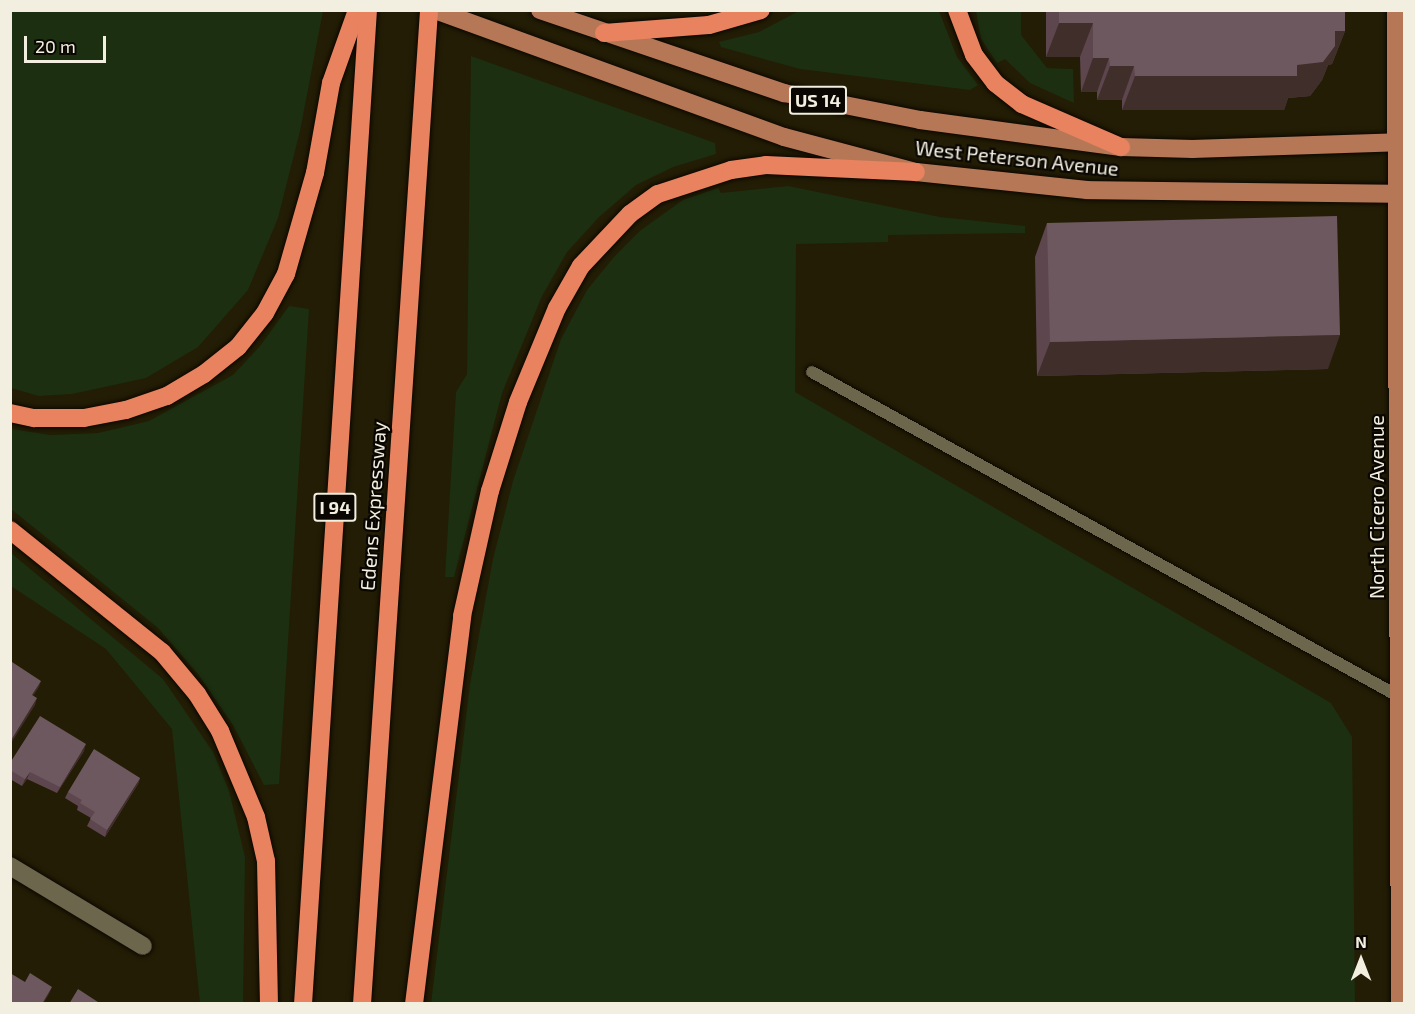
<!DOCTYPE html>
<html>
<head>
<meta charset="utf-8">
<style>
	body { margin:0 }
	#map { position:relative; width:1415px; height:1014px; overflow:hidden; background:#231d05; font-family:"Exo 2",sans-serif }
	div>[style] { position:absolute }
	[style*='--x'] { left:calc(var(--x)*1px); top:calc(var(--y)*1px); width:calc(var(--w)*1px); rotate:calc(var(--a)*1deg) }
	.green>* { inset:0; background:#1c2f10 }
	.roads { filter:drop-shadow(0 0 2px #0c0700) drop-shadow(0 0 2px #0c0700) }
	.lane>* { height:12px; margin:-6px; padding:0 6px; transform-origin:6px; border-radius:6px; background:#6c664c }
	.street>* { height:18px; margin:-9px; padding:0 9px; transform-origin:9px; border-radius:9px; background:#6c664c }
	.primary>* { height:18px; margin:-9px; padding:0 9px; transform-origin:9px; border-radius:9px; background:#b67757 }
	.highway>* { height:18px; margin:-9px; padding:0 9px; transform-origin:9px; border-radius:9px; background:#e8825f }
	.wall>* { inset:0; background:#5e464f }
	.shaded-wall>* { inset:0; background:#402e2b }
	.building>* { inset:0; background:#6e585f }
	span { translate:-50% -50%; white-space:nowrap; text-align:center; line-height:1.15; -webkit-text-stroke:4.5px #0a0702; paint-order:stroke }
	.shield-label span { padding:2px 4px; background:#0a0702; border:2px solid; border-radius:4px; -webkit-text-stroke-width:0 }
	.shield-label { font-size:18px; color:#f2eee0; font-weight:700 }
	.street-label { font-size:20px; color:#f2eee0 }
	.frame { position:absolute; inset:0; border:12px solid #f2eee0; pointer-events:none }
	.north { position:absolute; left:1331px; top:930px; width:60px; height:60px; -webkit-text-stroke:4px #0a0702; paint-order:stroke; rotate:0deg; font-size:16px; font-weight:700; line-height:24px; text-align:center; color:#f2eee0 }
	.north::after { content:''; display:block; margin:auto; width:21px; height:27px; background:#f2eee0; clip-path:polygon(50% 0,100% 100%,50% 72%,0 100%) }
	.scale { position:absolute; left:24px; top:36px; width:82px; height:27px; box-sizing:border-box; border:3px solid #f2eee0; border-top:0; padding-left:8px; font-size:18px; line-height:21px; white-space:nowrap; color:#f2eee0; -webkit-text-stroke:4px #0a0702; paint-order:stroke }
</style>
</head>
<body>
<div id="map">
	<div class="green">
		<i style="clip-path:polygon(10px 11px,323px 11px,300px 131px,278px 218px,248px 290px,198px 347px,146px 378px,72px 394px,39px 396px,11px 388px)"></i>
		<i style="clip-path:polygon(799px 11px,939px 11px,957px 57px,978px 85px,970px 90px,800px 69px,721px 47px,719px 42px,759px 32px)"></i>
		<i style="clip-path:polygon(976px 11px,1021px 11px,1021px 35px,1047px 68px,1073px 69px,1074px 103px,1030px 83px,1005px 59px,997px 63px,981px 39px)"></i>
		<i style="clip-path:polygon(471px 56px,715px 143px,716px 154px,673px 167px,636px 185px,599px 217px,567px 252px,542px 296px,502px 393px,454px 577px,445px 577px,456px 392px,467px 374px)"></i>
		<i style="clip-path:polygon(788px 186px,940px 217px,1025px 226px,1025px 233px,888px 235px,888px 242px,796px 244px,795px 392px,1331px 703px,1352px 737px,1355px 1003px,431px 1003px,470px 684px,493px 559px,513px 481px,561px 339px,587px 290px,614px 257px,641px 230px,683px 200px,718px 188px,721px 193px)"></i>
		<i style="clip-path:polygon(289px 306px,309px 309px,279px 784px,264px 785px,233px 725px,198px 674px,158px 628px,11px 509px,11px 429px,51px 435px,98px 433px,149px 421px,233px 375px,260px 346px)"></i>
		<i style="clip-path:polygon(11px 553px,163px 679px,213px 752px,229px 791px,245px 857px,243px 1003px,200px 1003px,172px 729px,106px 649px,11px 586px)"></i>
	</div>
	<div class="roads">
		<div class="lane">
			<i style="--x:812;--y:372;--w:670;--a:28.94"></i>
		</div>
		<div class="street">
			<i style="--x:10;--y:866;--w:155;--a:31"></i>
		</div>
		<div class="primary">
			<i style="--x:435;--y:10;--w:371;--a:20"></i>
			<i style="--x:784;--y:137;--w:137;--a:14.9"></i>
			<i style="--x:916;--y:172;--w:172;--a:6"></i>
			<i style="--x:1087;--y:190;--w:317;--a:0.7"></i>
			<i style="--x:540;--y:10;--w:258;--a:18.8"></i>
			<i style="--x:784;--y:93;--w:139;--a:11.2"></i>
			<i style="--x:920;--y:120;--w:203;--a:7.7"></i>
			<i style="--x:1121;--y:147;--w:72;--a:1.6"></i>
			<i style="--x:1193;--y:149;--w:211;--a:-1.9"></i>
			<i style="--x:1396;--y:10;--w:994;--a:89.77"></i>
		</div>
		<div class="highway">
			<i style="--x:957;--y:10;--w:48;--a:69.3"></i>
			<i style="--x:974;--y:55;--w:35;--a:53"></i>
			<i style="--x:995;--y:83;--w:34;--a:38"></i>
			<i style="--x:1022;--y:104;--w:108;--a:23.5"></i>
			<i style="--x:604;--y:33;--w:105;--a:-4.4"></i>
			<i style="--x:709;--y:25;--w:54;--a:-16.1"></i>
			<i style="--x:10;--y:413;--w:25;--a:12"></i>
			<i style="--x:34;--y:418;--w:50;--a:0"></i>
			<i style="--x:84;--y:418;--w:43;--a:-10.8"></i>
			<i style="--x:126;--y:410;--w:43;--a:-18.9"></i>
			<i style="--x:167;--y:396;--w:43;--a:-30.7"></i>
			<i style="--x:204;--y:374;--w:43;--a:-38.5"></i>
			<i style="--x:238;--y:347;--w:43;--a:-51.5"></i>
			<i style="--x:265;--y:313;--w:44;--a:-61.7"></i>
			<i style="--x:286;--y:274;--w:105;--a:-74"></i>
			<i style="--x:315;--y:173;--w:91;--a:-79.9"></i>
			<i style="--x:331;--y:83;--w:77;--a:-70.4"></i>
			<i style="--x:10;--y:530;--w:195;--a:38.8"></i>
			<i style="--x:162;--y:652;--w:55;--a:50.2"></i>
			<i style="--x:197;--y:694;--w:44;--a:58.1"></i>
			<i style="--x:220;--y:731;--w:93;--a:67.3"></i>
			<i style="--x:256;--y:817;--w:45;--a:77.2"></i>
			<i style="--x:266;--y:861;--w:143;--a:88.8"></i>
			<i style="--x:303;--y:1004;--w:996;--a:-86.26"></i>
			<i style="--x:362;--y:1004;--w:996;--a:-86.14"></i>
			<i style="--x:414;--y:1004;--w:391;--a:-82.9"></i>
			<i style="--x:462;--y:616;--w:128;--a:-77.4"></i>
			<i style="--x:490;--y:491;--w:93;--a:-72.5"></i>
			<i style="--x:518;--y:402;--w:102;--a:-67.5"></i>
			<i style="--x:557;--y:308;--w:48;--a:-60.3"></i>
			<i style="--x:581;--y:266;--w:71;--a:-46.7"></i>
			<i style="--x:630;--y:214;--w:34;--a:-36"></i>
			<i style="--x:658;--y:194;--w:77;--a:-18.2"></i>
			<i style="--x:731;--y:170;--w:35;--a:-8"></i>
			<i style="--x:766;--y:165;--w:150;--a:2.7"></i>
		</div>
	</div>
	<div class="wall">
		<i style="clip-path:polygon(1046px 10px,1345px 10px,1345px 31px,1332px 64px,1328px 65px,1322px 80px,1310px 96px,1288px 98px,1284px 110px,1122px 110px,1122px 100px,1097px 100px,1097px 92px,1081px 92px,1080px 57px,1046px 57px)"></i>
		<i style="clip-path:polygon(1047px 223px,1328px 369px,1037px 376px,1035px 257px)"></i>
		<i style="clip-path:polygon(84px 751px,57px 793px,27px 779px,22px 786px,10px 779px,10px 763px)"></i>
		<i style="clip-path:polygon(140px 778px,138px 784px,105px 837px,87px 826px,91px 818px,77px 810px,78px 806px,65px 798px,68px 792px)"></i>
	</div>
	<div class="shaded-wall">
		<i style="clip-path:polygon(1059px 23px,1093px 23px,1080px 57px,1046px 57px)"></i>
		<i style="clip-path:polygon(1335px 31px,1345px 31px,1332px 64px,1328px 65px,1322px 80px,1310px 96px,1288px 98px,1284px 110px,1122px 110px,1135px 76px,1297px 65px)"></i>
		<i style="clip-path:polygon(1093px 58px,1109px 58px,1097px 92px,1081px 92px)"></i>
		<i style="clip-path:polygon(1110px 66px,1134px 66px,1122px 100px,1097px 100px)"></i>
		<i style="clip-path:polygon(1340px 335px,1328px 369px,1037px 376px,1050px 342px)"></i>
		<i style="clip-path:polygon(41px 681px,39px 687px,29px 702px,32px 695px)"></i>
		<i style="clip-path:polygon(37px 698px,35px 705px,10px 745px,10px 742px)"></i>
		<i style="clip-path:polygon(86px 744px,84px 751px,57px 793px,60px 787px)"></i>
		<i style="clip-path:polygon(30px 772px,27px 779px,22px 786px,25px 779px)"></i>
		<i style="clip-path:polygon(140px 778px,138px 784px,105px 837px,107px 830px)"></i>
		<i style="clip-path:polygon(52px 987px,49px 994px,43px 1004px,42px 1004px)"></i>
	</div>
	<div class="building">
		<i style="clip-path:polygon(1059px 10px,1345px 10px,1345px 31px,1335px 31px,1335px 46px,1323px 62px,1297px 65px,1297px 76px,1135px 76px,1134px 66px,1110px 66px,1109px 58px,1093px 58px,1093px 23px,1059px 23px)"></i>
		<i style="clip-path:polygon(1337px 216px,1340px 335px,1050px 342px,1047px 223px)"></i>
		<i style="clip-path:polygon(12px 662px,41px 681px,32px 695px,37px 698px,10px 742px,10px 665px)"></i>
		<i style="clip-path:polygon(40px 716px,86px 744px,60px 787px,30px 772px,25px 779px,10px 770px,10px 763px)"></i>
		<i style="clip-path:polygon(94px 749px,140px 778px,107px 830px,90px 819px,95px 812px,80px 803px,82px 800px,68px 792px)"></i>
		<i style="clip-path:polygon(10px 973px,25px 982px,30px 973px,52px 987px,42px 1004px,10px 1004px)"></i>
		<i style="clip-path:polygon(78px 989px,101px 1004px,69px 1004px)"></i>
	</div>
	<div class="shield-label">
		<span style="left:818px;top:100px">US 14</span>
		<span style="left:335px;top:507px">I 94</span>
	</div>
	<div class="street-label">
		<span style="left:1017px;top:158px;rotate:6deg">West Peterson Avenue</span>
		<span style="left:373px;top:506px;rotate:-86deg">Edens Expressway</span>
		<span style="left:1376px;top:507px;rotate:-90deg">North Cicero Avenue</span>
	</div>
	<div class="frame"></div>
	<div class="north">N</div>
	<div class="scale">20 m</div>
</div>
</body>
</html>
